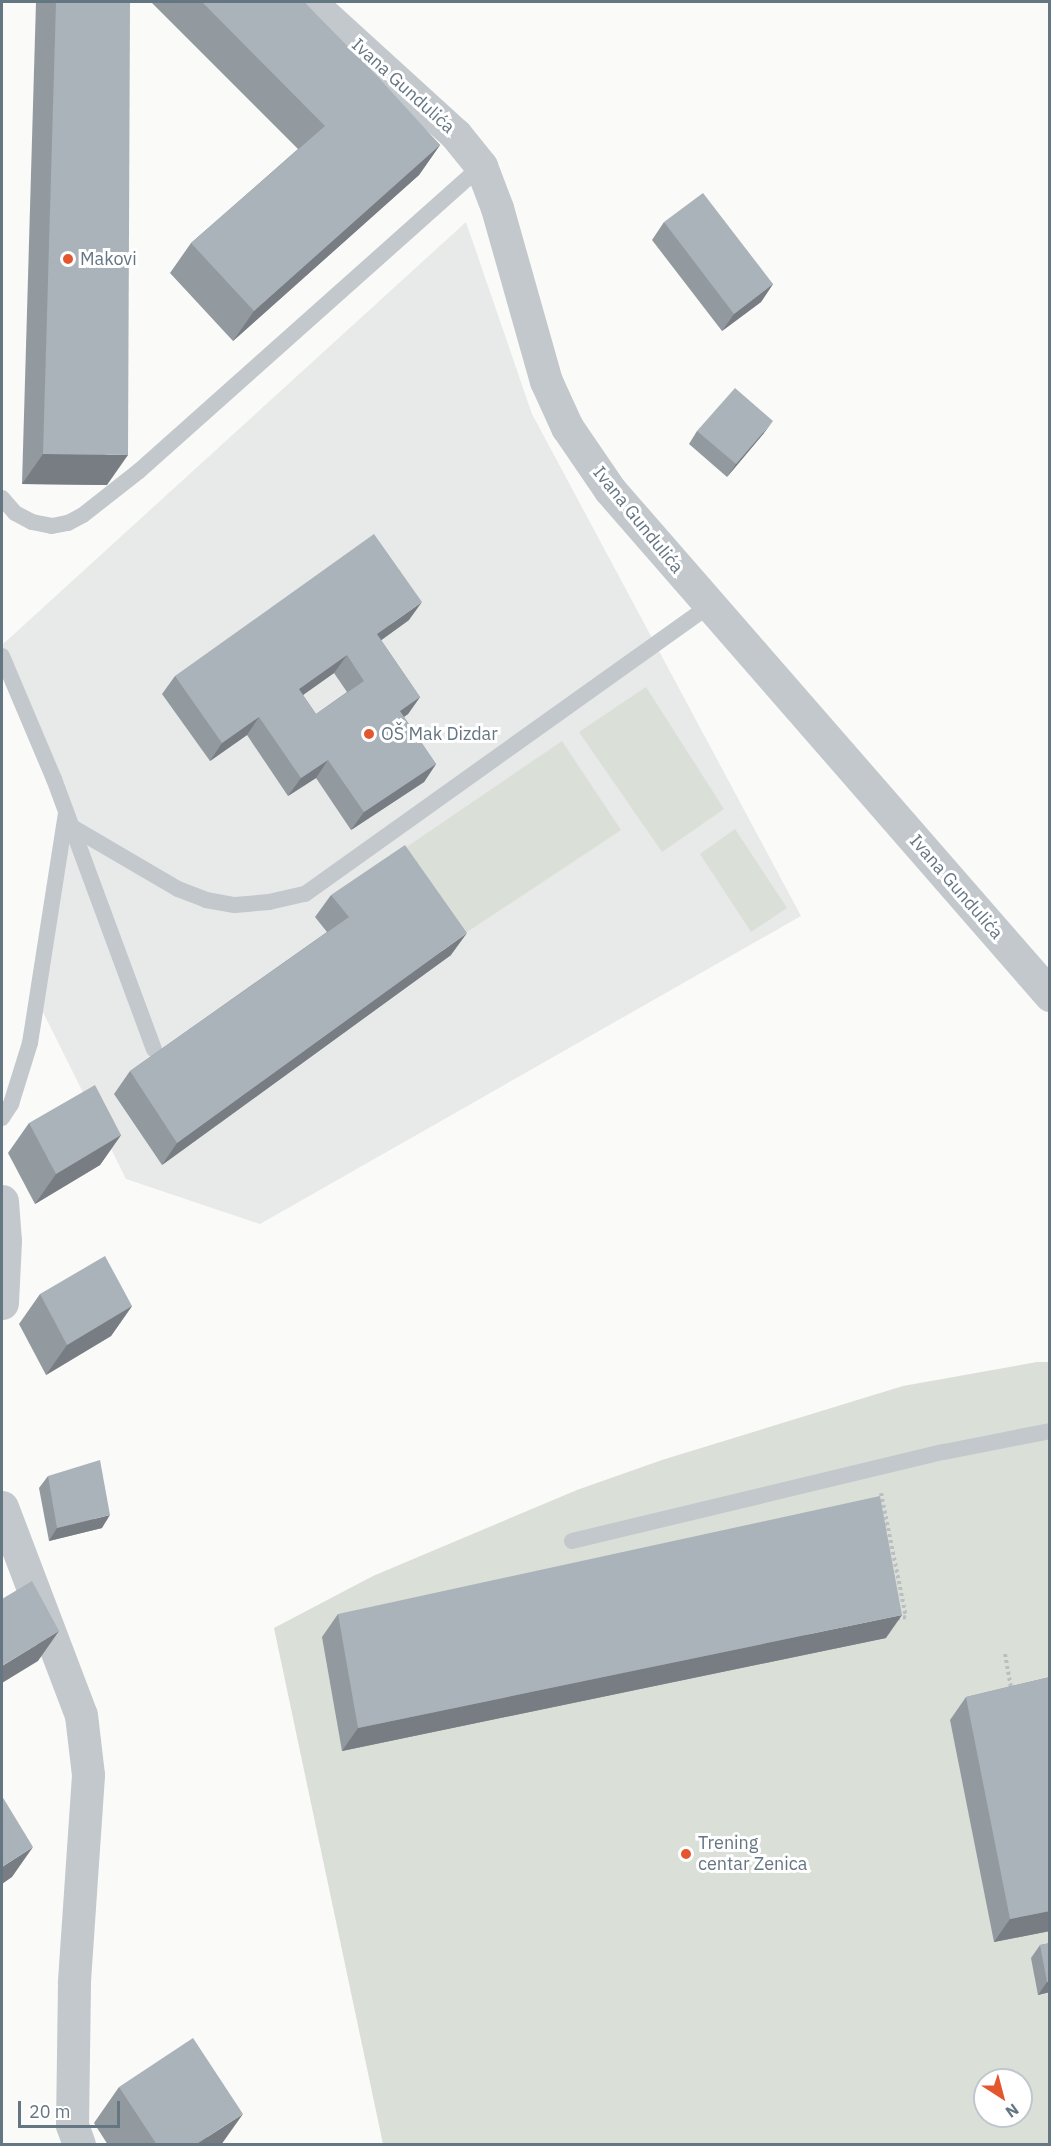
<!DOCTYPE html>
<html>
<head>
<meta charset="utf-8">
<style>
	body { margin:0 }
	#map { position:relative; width:1051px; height:2146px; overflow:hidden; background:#fafaf8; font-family:"IBM Plex Sans",sans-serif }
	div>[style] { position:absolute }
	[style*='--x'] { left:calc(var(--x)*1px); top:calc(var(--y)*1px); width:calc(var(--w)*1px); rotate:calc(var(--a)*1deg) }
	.built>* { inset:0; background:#e8e9e9 }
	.green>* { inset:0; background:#dadfd7 }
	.path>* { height:4px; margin-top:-2px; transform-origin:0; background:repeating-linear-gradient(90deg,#bbbfc2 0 3px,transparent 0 6px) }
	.lane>* { height:16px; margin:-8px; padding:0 8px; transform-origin:8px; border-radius:8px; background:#c3c8cc }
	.street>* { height:33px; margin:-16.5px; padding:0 16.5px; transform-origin:16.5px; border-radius:16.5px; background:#c3c8cc }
	.wall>* { inset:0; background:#929a9f }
	.shaded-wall>* { inset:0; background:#777d82 }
	.building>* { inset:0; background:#aab3b9 }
	.dots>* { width:16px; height:16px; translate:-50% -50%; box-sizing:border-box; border:3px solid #fff; border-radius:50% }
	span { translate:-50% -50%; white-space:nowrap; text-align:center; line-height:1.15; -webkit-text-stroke:6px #fff; paint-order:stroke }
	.street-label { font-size:18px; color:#657683 }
	.poi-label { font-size:18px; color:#657683 }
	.left { translate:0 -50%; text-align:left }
	.frame { position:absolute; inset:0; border:3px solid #657683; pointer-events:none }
	.north { position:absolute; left:973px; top:2068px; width:60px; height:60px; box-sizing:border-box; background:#fff; border:2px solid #c1c8cd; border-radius:50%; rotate:144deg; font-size:16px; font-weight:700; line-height:24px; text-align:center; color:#657683 }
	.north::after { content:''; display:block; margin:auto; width:21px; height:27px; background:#e4572e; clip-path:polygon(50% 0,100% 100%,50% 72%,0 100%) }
	.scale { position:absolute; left:18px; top:2101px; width:102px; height:27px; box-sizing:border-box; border:3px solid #657683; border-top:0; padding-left:8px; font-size:18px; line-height:21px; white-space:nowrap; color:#657683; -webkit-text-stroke:4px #fff; paint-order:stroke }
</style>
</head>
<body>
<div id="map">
	<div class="built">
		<i style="clip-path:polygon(466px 222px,532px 414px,801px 916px,260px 1224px,126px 1179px,36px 998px,67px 812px,2px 656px,2px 645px)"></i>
	</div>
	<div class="green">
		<i style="clip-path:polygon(646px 687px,724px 809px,662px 852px,579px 732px)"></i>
		<i style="clip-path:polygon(562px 741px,621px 830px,449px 944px,389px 859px)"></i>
		<i style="clip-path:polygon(735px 829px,787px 908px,751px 932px,700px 854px)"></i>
		<i style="clip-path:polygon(evenodd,1037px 1362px,1049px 1362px,1049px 2144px,383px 2144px,274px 1628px,373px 1576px,577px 1490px,662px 1460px,903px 1386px,1037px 1362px,985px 2080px,1021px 2080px,1021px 2116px,985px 2116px,985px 2080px)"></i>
	</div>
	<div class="path">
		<i style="--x:881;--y:1493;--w:126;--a:78.6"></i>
		<i style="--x:906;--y:1617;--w:10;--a:169"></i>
		<i style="--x:1005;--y:1654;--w:36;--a:80"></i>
	</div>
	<div class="lane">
		<i style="--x:2;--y:498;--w:20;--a:49"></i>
		<i style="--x:15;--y:513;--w:19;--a:28"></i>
		<i style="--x:32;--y:522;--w:20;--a:11"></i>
		<i style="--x:52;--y:526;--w:16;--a:-11"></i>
		<i style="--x:68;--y:523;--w:17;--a:-28"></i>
		<i style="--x:83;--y:515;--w:71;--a:-38.2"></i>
		<i style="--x:139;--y:471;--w:458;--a:-41.7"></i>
		<i style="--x:2;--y:656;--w:134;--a:67.1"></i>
		<i style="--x:54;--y:779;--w:288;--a:69.7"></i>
		<i style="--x:72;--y:827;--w:123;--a:30.3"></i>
		<i style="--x:178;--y:889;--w:30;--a:21"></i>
		<i style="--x:206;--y:900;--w:29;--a:10"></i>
		<i style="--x:235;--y:905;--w:34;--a:-5"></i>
		<i style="--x:269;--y:902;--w:37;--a:-13"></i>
		<i style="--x:305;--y:894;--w:496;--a:-35.5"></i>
		<i style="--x:2;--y:1118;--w:17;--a:-57"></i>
		<i style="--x:11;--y:1104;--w:64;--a:-72.7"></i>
		<i style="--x:30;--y:1043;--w:233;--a:-81.1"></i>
		<i style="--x:572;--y:1541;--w:382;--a:-13.5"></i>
		<i style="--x:944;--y:1452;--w:108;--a:-11.2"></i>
	</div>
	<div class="street">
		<i style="--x:310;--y:2;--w:197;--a:42.3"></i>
		<i style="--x:456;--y:135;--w:40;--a:51"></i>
		<i style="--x:481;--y:166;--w:45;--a:69.1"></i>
		<i style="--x:497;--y:208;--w:180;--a:74.2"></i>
		<i style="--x:546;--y:381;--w:51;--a:65.5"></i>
		<i style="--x:567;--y:427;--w:76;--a:55.7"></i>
		<i style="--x:610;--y:490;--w:670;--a:48.93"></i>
		<i style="--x:2;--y:1201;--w:40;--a:85.7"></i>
		<i style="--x:5;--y:1241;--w:62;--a:92.8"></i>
		<i style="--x:2;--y:1507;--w:222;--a:69.2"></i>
		<i style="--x:81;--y:1715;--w:60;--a:83.3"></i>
		<i style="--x:88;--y:1775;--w:208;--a:93.9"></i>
		<i style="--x:74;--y:1983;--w:142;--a:90.8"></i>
		<i style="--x:72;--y:2125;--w:20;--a:70"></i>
	</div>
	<div class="wall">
		<i style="clip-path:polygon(36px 2px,89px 2px,107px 485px,22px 484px)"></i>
		<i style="clip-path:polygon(151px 2px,304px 2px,440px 145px,419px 175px,233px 341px,170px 273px,191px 243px,298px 149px)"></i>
		<i style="clip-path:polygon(664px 222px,773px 284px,761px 302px,722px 331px,652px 240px)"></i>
		<i style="clip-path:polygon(697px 431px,764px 433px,727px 477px,689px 444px)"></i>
		<i style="clip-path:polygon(evenodd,409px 620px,381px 640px,420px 697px,408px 714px,404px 717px,436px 764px,424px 782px,351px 830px,316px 778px,288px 796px,247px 735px,210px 761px,162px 694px,175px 676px,409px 620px,334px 673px,347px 692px,316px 714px,303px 695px,334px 673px)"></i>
		<i style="clip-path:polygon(331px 895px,451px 955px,162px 1165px,114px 1094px,130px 1071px,327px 932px,315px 917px)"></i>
		<i style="clip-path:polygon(29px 1123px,121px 1135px,100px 1165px,35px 1204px,8px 1153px)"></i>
		<i style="clip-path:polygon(40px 1294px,132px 1306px,111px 1336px,46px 1375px,19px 1324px)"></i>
		<i style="clip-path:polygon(48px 1476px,102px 1528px,49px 1541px,39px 1488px)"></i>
		<i style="clip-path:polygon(338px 1614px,886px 1638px,342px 1751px,322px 1637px)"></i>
		<i style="clip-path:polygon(1050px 1677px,1050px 1931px,994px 1942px,950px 1720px,966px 1697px)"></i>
		<i style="clip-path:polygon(1050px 1943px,1050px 1992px,1038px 1995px,1031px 1958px,1040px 1945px)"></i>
		<i style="clip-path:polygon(119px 2087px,221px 2145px,108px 2145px,94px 2123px)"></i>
	</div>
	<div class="shaded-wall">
		<i style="clip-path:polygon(440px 145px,419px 175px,233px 341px,254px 311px)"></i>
		<i style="clip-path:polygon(773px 284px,761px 302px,722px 331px,734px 314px)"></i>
		<i style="clip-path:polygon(773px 421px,764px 433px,727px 477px,736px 464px)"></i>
		<i style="clip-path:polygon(43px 454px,128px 455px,107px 485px,22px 484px)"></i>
		<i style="clip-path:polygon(422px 602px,409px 620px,365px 652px,377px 634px)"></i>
		<i style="clip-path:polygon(347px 655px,334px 673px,286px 707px,299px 689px)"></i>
		<i style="clip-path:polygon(420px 697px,408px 714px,387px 728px,400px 711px)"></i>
		<i style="clip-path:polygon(259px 717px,247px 735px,210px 761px,222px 743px)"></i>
		<i style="clip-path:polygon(328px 760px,316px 778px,288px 796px,301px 778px)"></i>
		<i style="clip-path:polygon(436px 764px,424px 782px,351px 830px,364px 812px)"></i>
		<i style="clip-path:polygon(467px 933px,451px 955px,162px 1165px,177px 1143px)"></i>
		<i style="clip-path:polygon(121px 1135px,100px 1165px,35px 1204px,56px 1174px)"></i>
		<i style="clip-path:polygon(132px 1306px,111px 1336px,46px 1375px,67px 1345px)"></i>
		<i style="clip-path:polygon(110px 1515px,102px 1528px,49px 1541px,57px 1528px)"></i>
		<i style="clip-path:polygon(902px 1615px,886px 1638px,342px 1751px,358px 1728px)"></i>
		<i style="clip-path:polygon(59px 1631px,38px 1661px,2px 1683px,2px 1666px)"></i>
		<i style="clip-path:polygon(33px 1847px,12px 1877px,2px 1884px,2px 1867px)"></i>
		<i style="clip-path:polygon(1050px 1911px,1050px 1931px,994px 1942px,1010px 1919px)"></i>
		<i style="clip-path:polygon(1047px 1982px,1050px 1982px,1050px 1992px,1038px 1995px)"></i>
		<i style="clip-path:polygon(243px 2114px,221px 2145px,195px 2145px)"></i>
	</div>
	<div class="building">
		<i style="clip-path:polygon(56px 2px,89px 2px,130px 3px,128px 455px,43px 454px)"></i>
		<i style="clip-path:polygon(202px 2px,304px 2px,378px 77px,440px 145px,254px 311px,191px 243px,325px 126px)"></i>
		<i style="clip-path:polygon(703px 193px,773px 284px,734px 314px,664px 222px)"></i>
		<i style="clip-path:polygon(735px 388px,773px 421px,736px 464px,697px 431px)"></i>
		<i style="clip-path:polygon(evenodd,374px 534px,422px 602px,377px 634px,420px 697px,400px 711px,436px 764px,364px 812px,328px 760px,301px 778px,259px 717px,222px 743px,175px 676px,374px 534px,347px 655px,364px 681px,316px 714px,299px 689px,347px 655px)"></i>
		<i style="clip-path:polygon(405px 845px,467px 933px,177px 1143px,130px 1071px,349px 917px,331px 895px)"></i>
		<i style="clip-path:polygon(95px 1085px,121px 1135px,56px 1174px,29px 1123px)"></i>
		<i style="clip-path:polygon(105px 1256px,132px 1306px,67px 1345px,40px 1294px)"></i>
		<i style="clip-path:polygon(100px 1460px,110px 1515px,57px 1528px,48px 1476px)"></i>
		<i style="clip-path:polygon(880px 1496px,902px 1615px,358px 1728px,338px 1614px)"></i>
		<i style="clip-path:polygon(32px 1581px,59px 1631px,2px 1666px,2px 1599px)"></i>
		<i style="clip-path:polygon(1050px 1677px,1050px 1911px,1010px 1919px,966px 1697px)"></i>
		<i style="clip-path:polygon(2px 1796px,33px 1847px,2px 1867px)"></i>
		<i style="clip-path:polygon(1050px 1943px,1050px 1982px,1047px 1982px,1040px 1945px)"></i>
		<i style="clip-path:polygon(193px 2038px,243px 2114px,195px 2145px,157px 2145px,119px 2087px)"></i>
	</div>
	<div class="dots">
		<i style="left:68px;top:259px;background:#e4572e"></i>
		<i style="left:369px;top:734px;background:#e4572e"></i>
		<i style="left:686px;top:1854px;background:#e4572e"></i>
	</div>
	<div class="street-label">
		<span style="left:403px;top:86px;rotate:42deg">Ivana Gundulića</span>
		<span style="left:638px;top:520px;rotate:51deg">Ivana Gundulića</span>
		<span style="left:956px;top:887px;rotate:49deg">Ivana Gundulića</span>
	</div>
	<div class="poi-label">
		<span class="left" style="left:80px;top:259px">Makovi</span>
		<span class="left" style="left:381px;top:734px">OŠ Mak Dizdar</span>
		<span class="left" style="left:698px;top:1854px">Trening<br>centar Zenica</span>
	</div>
	<div class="frame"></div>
	<div class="north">N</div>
	<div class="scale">20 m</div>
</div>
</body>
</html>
